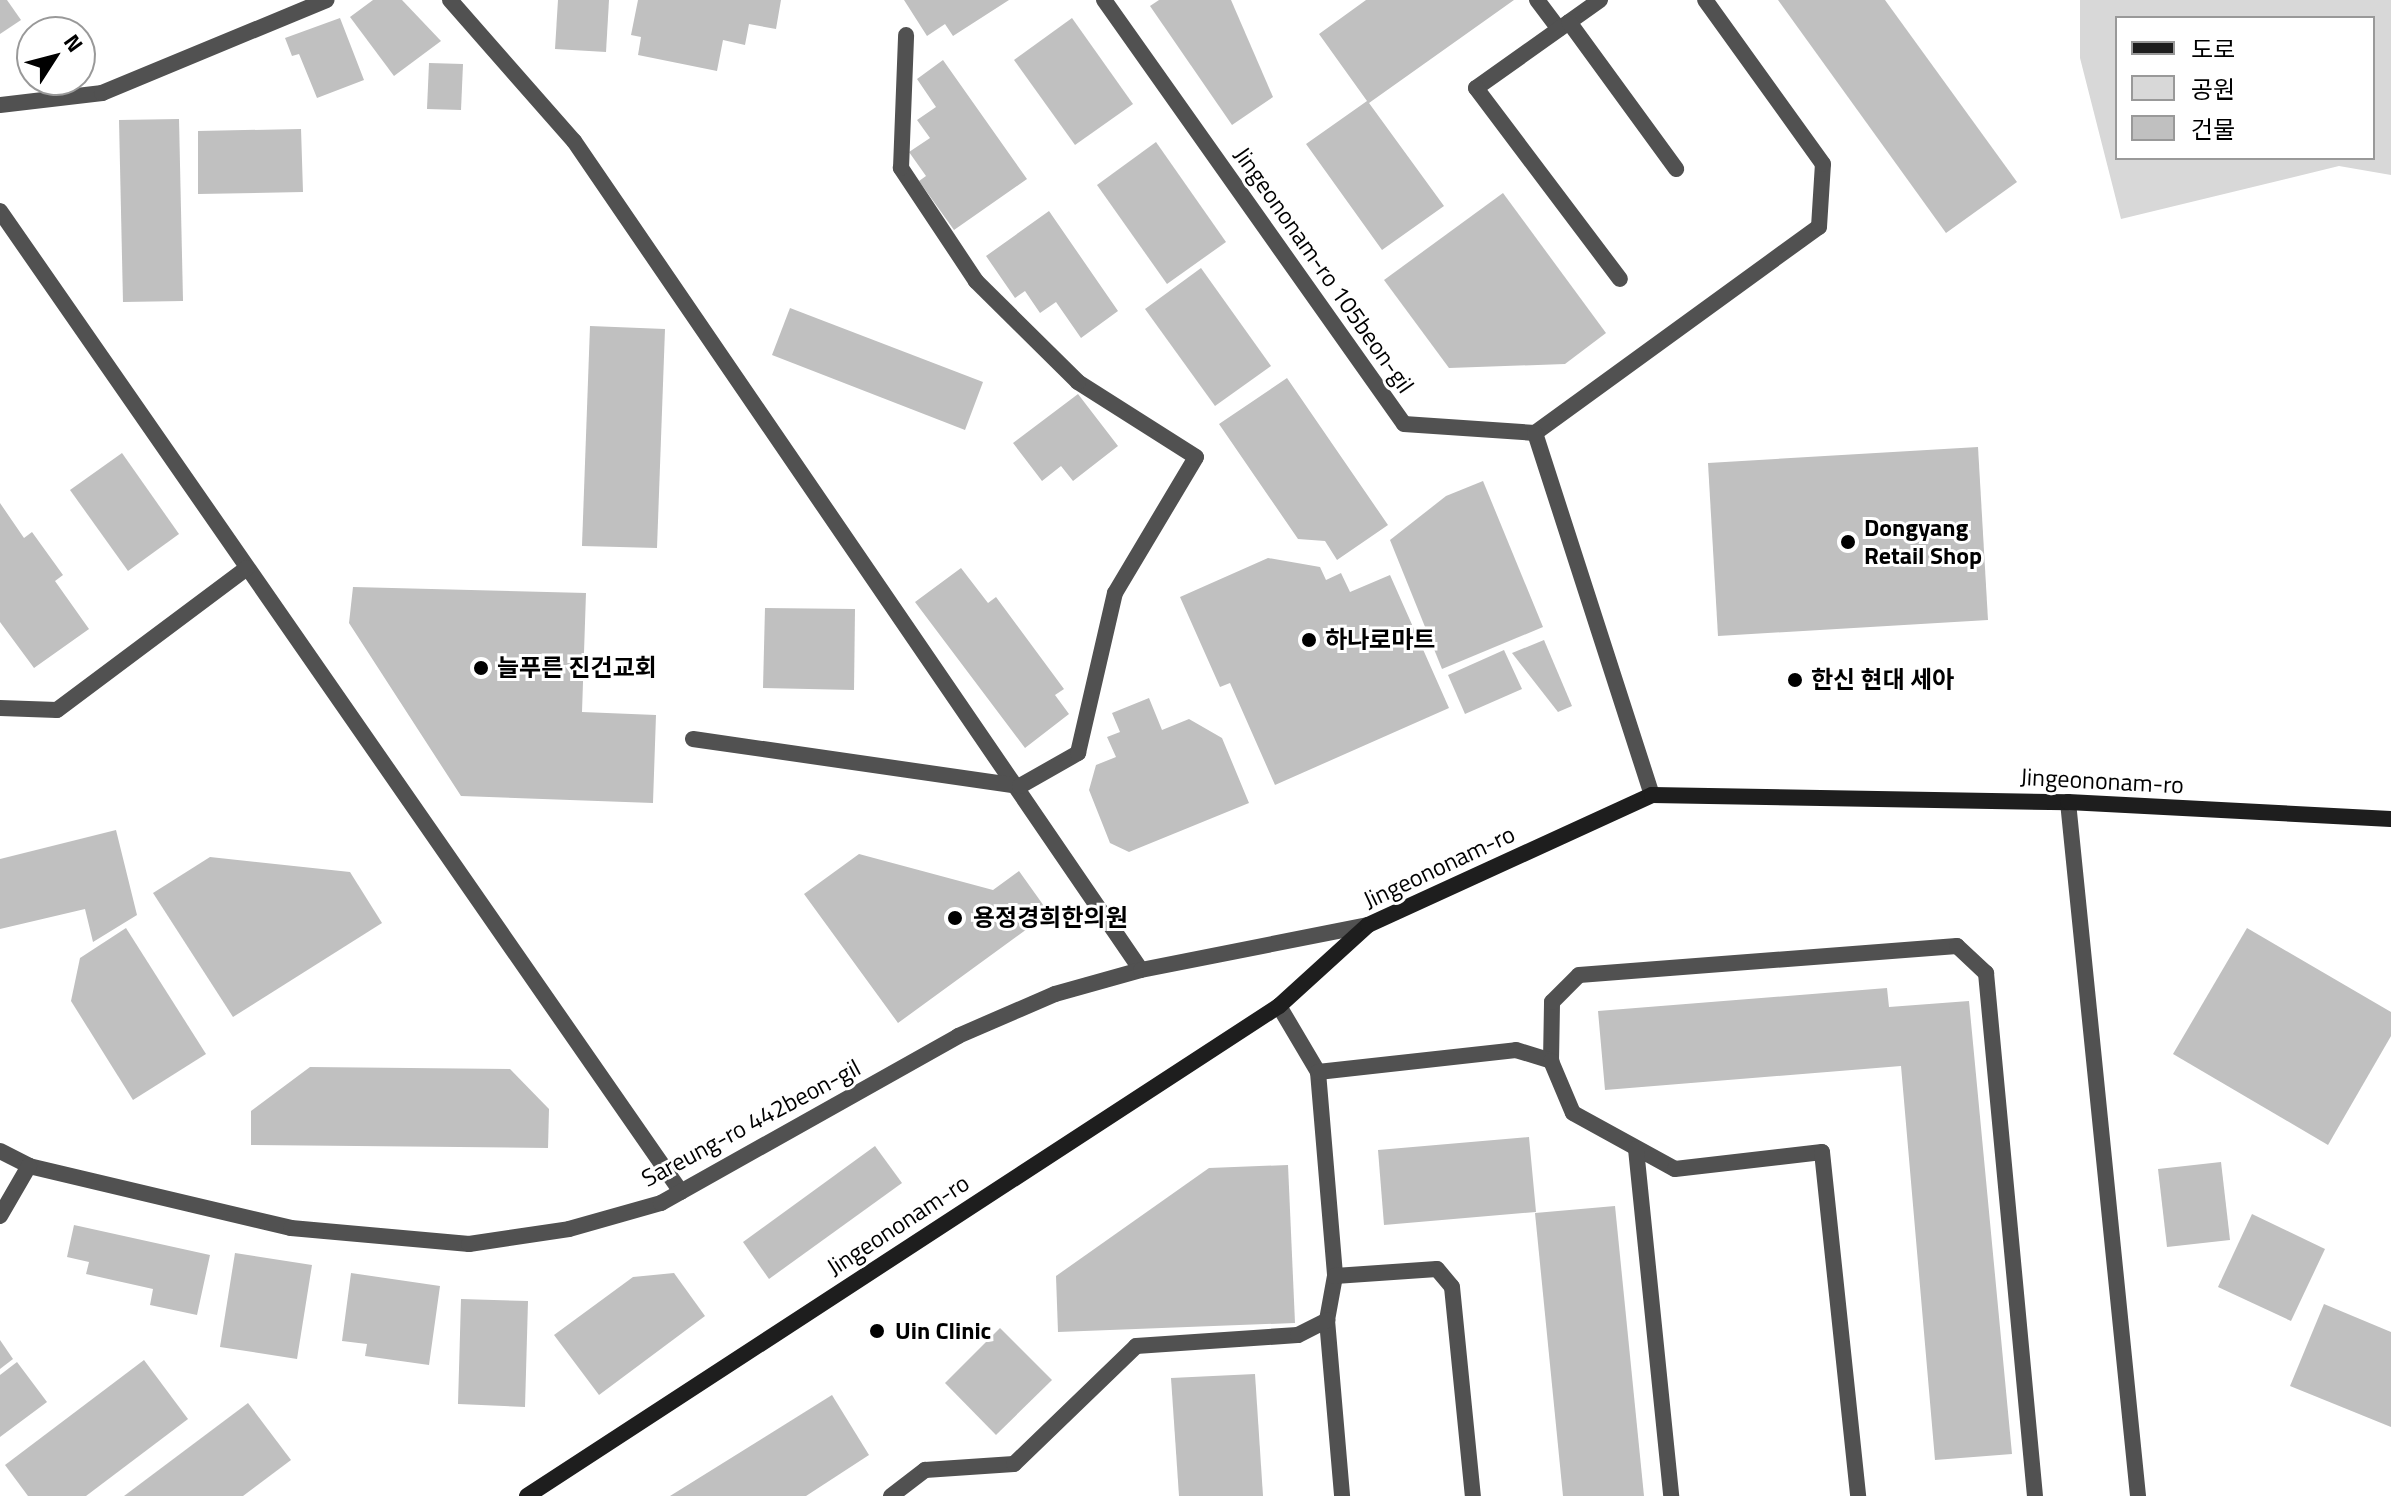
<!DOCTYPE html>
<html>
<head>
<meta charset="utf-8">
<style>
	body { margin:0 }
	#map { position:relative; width:2391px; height:1496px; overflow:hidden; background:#fff; font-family:"Titillium Web","Noto Sans KR",sans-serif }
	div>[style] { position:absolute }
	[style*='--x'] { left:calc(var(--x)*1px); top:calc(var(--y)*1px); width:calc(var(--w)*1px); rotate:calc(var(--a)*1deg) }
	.green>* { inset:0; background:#d8d8d8 }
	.building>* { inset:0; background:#c0c0c0 }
	.lane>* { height:16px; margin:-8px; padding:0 8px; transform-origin:8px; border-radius:8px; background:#515151 }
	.street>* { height:16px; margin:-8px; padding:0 8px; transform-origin:8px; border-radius:8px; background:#515151 }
	.secondary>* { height:16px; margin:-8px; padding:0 8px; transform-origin:8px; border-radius:8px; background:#1e1e1e }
	.dots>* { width:22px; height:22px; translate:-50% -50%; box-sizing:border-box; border:4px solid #fff; border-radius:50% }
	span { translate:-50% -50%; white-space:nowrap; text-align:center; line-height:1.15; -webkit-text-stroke:6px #fff; paint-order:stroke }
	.street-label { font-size:24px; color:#000 }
	.poi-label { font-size:24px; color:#000; font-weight:700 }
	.left { translate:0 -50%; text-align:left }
	.legend { position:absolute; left:2115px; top:16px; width:260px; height:144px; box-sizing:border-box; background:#fff; border:2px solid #999; margin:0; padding:10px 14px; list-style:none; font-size:24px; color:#000 }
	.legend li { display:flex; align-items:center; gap:16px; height:40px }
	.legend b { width:40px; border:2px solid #999 }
	.north { position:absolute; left:16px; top:16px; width:80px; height:80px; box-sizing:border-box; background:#fff; border:2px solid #999; border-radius:50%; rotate:54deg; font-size:22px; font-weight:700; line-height:32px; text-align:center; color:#000 }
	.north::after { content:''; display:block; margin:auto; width:28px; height:36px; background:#000; clip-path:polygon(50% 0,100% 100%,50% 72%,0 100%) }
</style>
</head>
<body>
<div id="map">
	<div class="green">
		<i style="clip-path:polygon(evenodd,2080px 0,2391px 0,2391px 175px,2339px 166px,2121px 219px,2080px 58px,2080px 0,2117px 18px,2373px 18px,2373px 158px,2117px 158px,2117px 18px)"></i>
	</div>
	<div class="building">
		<i style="clip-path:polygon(0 0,7px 0,21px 20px,0 34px)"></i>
		<i style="clip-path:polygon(373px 0,402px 0,441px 41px,394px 76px,350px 17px)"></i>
		<i style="clip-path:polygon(558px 0,609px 0,606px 52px,555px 49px)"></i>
		<i style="clip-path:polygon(638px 0,781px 0,776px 29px,749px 24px,745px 45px,723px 40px,717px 71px,638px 55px,641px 37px,631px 35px)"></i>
		<i style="clip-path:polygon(904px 0,1009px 0,953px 36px,945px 24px,927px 36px)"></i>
		<i style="clip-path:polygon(1159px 0,1231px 0,1273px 97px,1232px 125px,1150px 6px)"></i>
		<i style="clip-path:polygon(1366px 0,1514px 0,1369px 103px,1444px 206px,1382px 250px,1306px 144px,1367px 101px,1319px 34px)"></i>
		<i style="clip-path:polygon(1778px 0,1885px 0,2017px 182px,1946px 233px)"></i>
		<i style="clip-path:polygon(340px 18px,364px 80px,317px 98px,299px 54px,292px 56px,285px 38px)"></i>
		<i style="clip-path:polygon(1072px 18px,1133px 104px,1075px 145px,1014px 60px)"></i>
		<i style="clip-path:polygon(943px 60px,1027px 179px,954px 230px,919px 181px,926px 176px,909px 152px,930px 138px,917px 120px,936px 107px,917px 79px)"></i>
		<i style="clip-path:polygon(429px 63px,463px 64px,461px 110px,427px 109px)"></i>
		<i style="clip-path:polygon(179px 119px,183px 301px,123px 302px,119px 120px)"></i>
		<i style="clip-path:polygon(301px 129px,303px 192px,198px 194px,198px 131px)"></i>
		<i style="clip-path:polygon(1156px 142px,1226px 242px,1167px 284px,1097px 185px)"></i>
		<i style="clip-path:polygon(1503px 193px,1606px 333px,1565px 364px,1449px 368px,1384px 280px)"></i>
		<i style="clip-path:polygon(1049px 211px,1118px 311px,1081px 338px,1056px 302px,1040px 313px,1025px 291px,1015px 298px,986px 256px)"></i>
		<i style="clip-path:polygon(1201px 268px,1271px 366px,1215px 406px,1145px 309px)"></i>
		<i style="clip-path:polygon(790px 308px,983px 382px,965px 430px,772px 355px)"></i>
		<i style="clip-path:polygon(590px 326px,665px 329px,657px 548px,582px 546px)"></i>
		<i style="clip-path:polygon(1287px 378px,1388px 525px,1337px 560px,1325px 541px,1298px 539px,1219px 424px)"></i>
		<i style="clip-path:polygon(1078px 394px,1118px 446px,1073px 481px,1061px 466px,1042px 481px,1013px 443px)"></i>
		<i style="clip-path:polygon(1978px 447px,1988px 620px,1718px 636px,1708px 463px)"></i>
		<i style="clip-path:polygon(122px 453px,179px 534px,128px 571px,70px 490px)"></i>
		<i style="clip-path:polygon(1483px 481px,1543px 627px,1442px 669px,1390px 540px,1446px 496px)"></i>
		<i style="clip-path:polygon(0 503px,24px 538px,32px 532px,63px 575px,55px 581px,89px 629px,34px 668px,0 622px)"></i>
		<i style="clip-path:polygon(1268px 558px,1320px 567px,1326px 580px,1341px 573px,1350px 592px,1390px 575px,1449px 708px,1275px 785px,1230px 683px,1220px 687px,1180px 597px)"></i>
		<i style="clip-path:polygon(961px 568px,988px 603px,996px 597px,1064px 689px,1055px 695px,1069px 714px,1025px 748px,915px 602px)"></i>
		<i style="clip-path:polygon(353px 587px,586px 593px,582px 712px,656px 715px,653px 803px,461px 796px,349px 623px)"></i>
		<i style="clip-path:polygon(765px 608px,855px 609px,854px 690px,763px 688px)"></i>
		<i style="clip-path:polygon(1544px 640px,1572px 706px,1558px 712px,1512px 653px)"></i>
		<i style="clip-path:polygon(1504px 650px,1522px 689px,1465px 714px,1448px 675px)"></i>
		<i style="clip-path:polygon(1149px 698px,1162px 730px,1189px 719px,1222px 738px,1249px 803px,1129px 852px,1110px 843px,1089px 790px,1096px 765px,1116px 757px,1107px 737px,1120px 732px,1112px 713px)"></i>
		<i style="clip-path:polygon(116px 830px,137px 915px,93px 942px,85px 909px,0 929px,0 859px)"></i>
		<i style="clip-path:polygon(859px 854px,993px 890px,1019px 871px,1049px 913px,898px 1023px,804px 894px)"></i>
		<i style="clip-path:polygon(210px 857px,350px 872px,382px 923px,233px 1017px,153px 893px)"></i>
		<i style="clip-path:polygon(126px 928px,206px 1054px,133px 1100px,71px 1001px,80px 958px)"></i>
		<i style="clip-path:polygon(2247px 928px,2391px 1012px,2391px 1036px,2328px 1145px,2173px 1054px)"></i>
		<i style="clip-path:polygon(1887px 988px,1889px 1007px,1969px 1001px,2012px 1454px,1935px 1460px,1901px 1066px,1605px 1090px,1598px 1011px)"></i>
		<i style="clip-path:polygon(310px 1067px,510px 1069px,549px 1109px,548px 1148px,251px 1145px,251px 1111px)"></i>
		<i style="clip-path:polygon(1529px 1137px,1536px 1212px,1384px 1225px,1378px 1150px)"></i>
		<i style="clip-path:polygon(875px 1146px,902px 1183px,769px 1279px,743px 1242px)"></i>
		<i style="clip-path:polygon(2221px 1162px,2230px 1240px,2167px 1247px,2158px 1169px)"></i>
		<i style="clip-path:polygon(1288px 1165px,1295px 1323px,1058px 1332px,1056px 1276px,1209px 1168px)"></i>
		<i style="clip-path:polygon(1615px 1206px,1644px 1496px,1563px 1496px,1535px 1213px)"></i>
		<i style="clip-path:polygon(2252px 1214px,2325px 1249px,2291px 1321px,2218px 1287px)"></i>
		<i style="clip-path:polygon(74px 1225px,210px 1255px,197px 1315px,150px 1305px,153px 1289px,86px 1274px,89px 1262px,67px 1257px)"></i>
		<i style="clip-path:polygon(235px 1253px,312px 1265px,297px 1359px,220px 1347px)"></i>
		<i style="clip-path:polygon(351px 1273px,440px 1286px,429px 1365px,365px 1356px,367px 1344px,342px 1341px)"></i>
		<i style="clip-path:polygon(674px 1273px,705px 1316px,599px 1395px,554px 1335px,633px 1277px)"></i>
		<i style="clip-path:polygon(461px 1299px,528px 1301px,525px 1407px,458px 1404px)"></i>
		<i style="clip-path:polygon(2324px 1304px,2391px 1332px,2391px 1427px,2290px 1386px)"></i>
		<i style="clip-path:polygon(1000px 1328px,1052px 1380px,996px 1435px,945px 1383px)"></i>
		<i style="clip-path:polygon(0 1340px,13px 1359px,0 1369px)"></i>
		<i style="clip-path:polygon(144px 1360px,188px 1419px,86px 1496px,28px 1496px,5px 1465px)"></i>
		<i style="clip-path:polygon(17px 1362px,47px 1402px,0 1437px,0 1375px)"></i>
		<i style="clip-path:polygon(1255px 1374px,1263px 1496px,1179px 1496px,1171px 1378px)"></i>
		<i style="clip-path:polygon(832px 1395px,869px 1455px,806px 1496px,670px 1496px)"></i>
		<i style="clip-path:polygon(248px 1403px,291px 1460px,243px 1496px,124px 1496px)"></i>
	</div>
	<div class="lane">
		<i style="--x:1537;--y:0;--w:36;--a:53"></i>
		<i style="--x:1600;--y:0;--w:152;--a:144.6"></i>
		<i style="--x:1476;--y:88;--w:239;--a:53"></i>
		<i style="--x:1569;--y:22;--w:182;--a:53.9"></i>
		<i style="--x:1535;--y:433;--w:351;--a:-36"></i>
		<i style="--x:1819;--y:227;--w:63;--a:-86.4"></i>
		<i style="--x:1823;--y:164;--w:202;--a:-125.7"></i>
		<i style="--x:1279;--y:1006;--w:77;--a:59.4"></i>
		<i style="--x:1318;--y:1072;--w:205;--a:85.2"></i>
		<i style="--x:1335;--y:1276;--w:45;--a:100.3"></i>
		<i style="--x:1327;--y:1320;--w:177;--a:85.1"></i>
		<i style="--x:1551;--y:1061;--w:59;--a:-89"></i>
		<i style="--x:1552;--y:1002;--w:38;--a:-45"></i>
		<i style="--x:1579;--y:975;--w:379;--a:-4.4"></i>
		<i style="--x:1957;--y:946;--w:40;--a:43"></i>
		<i style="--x:1986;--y:973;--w:525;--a:84.65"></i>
		<i style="--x:1318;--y:1072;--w:199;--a:-6.3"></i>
		<i style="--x:1516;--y:1050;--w:37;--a:17"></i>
		<i style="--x:1551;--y:1061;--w:56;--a:67.1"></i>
		<i style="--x:1573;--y:1113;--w:116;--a:28.8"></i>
		<i style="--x:1675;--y:1169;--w:148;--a:-6.6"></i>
		<i style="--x:1822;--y:1152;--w:346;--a:84"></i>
		<i style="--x:1636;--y:1149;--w:349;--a:84.2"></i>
		<i style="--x:1335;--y:1276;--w:102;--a:-3.9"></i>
		<i style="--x:1437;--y:1269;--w:23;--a:50"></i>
		<i style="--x:1452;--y:1287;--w:210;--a:84.3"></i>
		<i style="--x:891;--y:1496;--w:43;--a:-37.4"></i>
		<i style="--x:925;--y:1470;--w:89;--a:-3.9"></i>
		<i style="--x:1014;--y:1464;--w:170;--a:-44"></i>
		<i style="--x:1136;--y:1346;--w:162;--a:-3.9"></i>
		<i style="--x:1298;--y:1335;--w:33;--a:-27"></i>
	</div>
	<div class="street">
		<i style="--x:450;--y:0;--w:188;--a:48.7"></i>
		<i style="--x:574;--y:141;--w:1004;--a:55.63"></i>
		<i style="--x:1104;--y:0;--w:519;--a:54.72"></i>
		<i style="--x:1404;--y:424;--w:131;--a:3.9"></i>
		<i style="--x:1535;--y:433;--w:380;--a:72.1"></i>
		<i style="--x:0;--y:105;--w:103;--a:-6.7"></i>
		<i style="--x:102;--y:93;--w:243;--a:-22.5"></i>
		<i style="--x:0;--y:211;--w:1194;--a:55.23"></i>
		<i style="--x:0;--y:708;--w:57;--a:2"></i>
		<i style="--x:57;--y:710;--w:237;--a:-36.8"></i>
		<i style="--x:693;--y:739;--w:330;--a:8.2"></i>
		<i style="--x:1020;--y:786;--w:67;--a:-29.6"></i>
		<i style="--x:1078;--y:753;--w:164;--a:-77"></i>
		<i style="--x:1115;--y:593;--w:158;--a:-59.2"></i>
		<i style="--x:1196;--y:457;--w:140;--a:-147.6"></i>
		<i style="--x:1078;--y:382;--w:144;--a:-135.3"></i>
		<i style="--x:976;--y:281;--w:136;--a:-123.6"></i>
		<i style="--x:901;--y:168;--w:133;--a:-87.8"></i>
		<i style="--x:2068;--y:802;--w:698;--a:84.24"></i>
		<i style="--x:0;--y:1151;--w:33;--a:27"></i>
		<i style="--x:29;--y:1166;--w:269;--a:13.3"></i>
		<i style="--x:291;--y:1228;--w:179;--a:5.1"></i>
		<i style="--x:469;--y:1244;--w:101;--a:-8.5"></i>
		<i style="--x:569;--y:1229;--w:96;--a:-15.8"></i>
		<i style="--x:661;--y:1203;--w:341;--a:-29.3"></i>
		<i style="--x:958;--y:1036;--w:106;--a:-23.4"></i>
		<i style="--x:1055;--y:994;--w:89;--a:-15.6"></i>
		<i style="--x:1141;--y:970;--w:231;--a:-11.2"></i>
		<i style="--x:0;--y:1216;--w:58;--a:-59.9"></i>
	</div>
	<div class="secondary">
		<i style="--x:527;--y:1496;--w:898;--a:-33.09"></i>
		<i style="--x:1279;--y:1006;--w:120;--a:-42.3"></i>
		<i style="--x:1368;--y:925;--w:312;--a:-24.6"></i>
		<i style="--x:1652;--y:795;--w:416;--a:1"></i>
		<i style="--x:2068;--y:802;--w:323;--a:3"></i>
	</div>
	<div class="dots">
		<i style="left:1848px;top:542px;background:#000"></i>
		<i style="left:1309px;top:640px;background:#000"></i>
		<i style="left:481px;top:668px;background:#000"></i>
		<i style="left:1795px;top:680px;background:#000"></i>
		<i style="left:955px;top:918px;background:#000"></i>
		<i style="left:877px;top:1331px;background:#000"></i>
	</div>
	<div class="street-label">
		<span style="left:1324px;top:270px;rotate:55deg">Jingeononam-ro 105beon-gil</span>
		<span style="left:2102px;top:781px;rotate:3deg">Jingeononam-ro</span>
		<span style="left:1439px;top:867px;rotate:-25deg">Jingeononam-ro</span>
		<span style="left:751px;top:1123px;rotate:-28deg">Sareung-ro 442beon-gil</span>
		<span style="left:898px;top:1225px;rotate:-33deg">Jingeononam-ro</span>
	</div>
	<div class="poi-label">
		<span class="left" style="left:1864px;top:542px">Dongyang<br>Retail Shop</span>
		<span class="left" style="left:1325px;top:640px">하나로마트</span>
		<span class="left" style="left:497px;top:668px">늘푸른 진건교회</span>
		<span class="left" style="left:1811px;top:680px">한신 현대 세아</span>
		<span class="left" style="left:973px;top:918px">용정경희한의원</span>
		<span class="left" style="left:895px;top:1331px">Uin Clinic</span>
	</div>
	<ul class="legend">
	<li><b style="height:10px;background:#1e1e1e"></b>도로</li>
	<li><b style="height:22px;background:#d8d8d8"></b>공원</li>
	<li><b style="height:22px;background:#c0c0c0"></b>건물</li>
	</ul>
	<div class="north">N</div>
</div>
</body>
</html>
